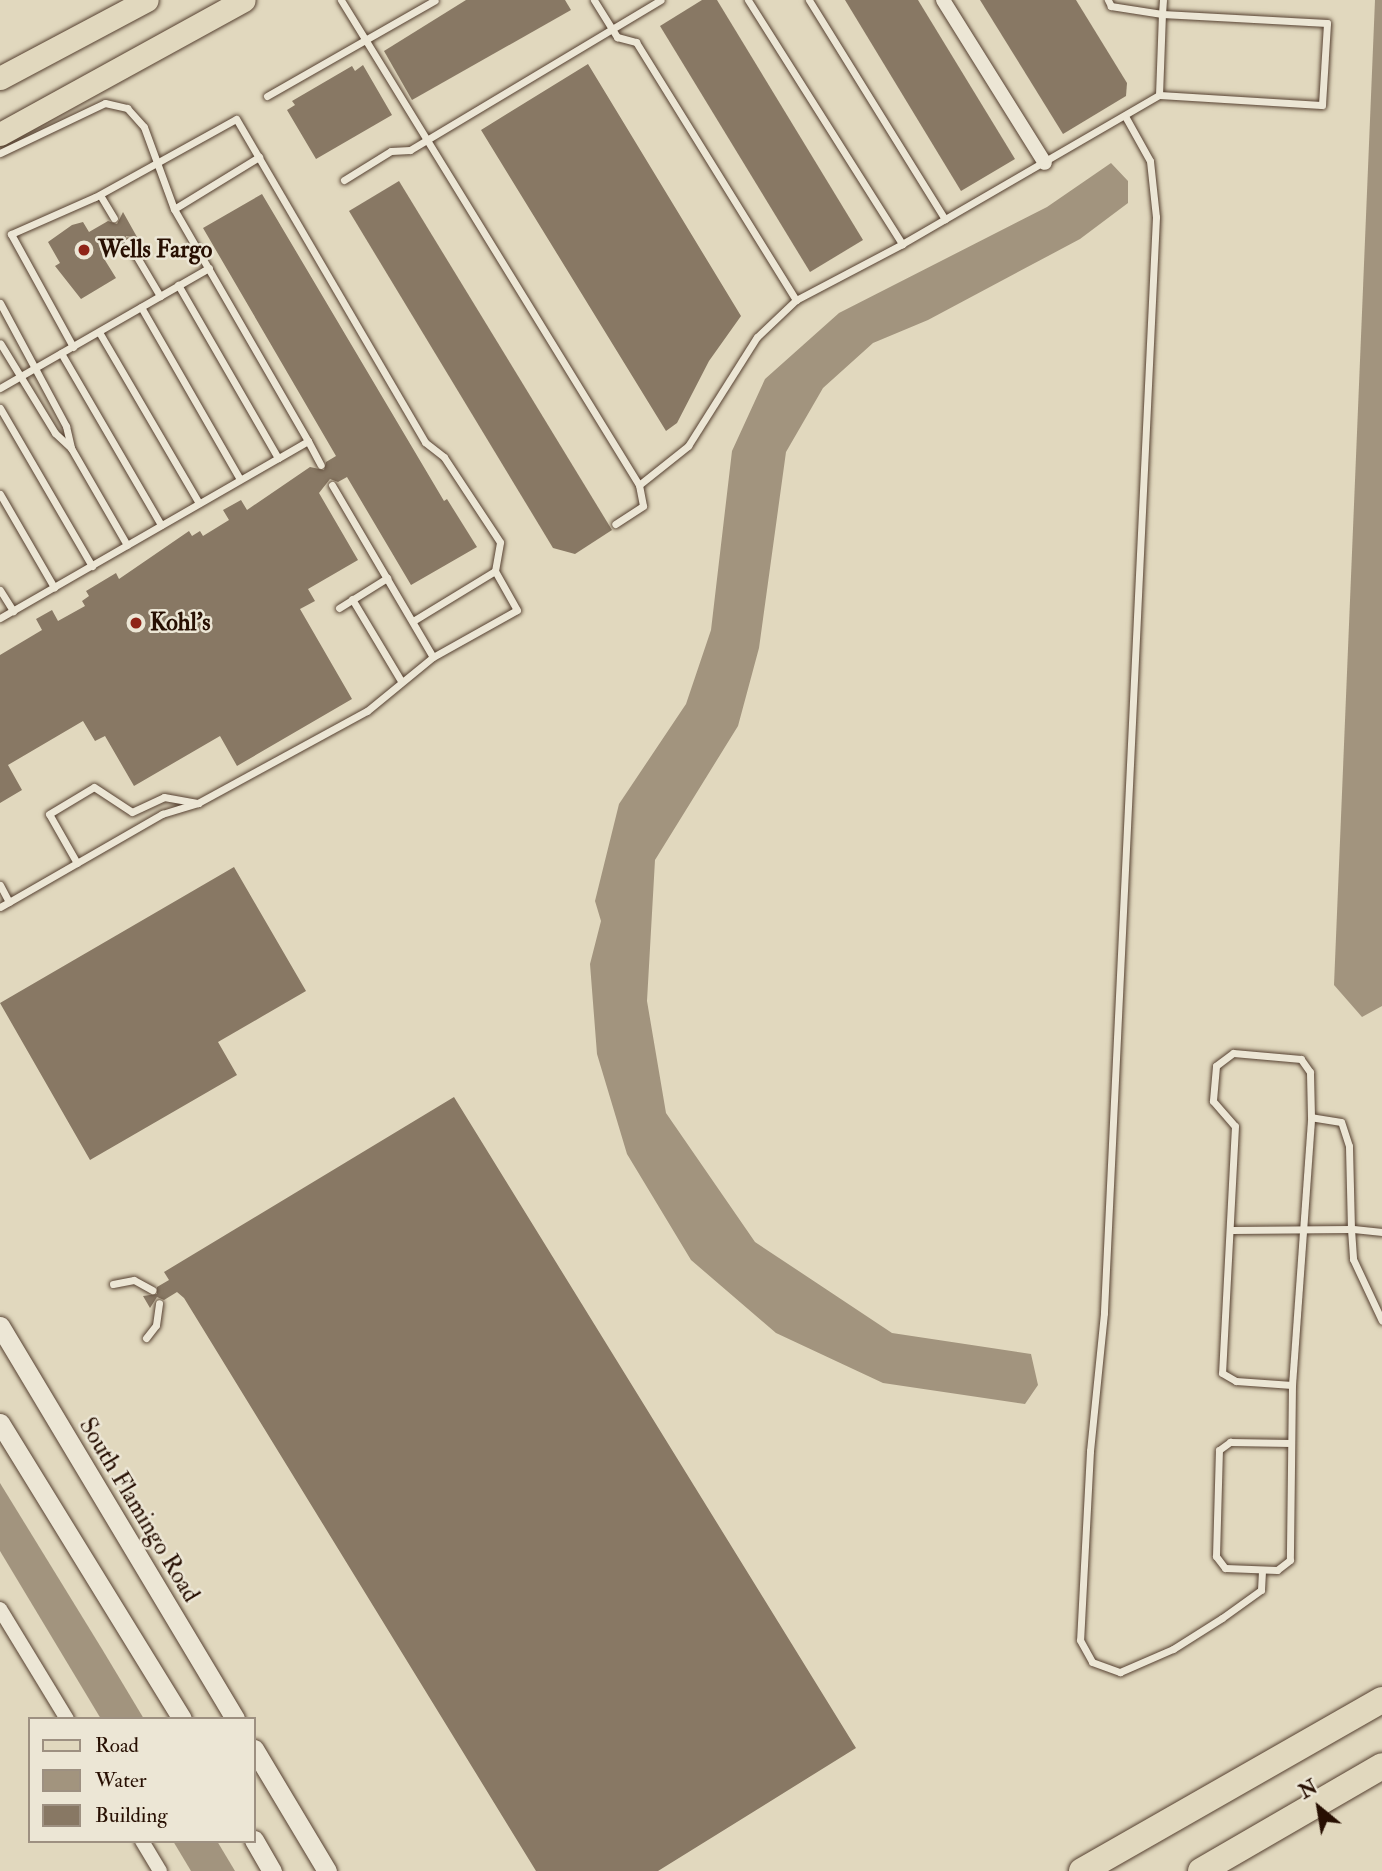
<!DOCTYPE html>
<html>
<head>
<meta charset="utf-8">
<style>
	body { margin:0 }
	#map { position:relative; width:1382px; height:1871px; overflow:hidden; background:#e1d8be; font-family:"IM FELL Double Pica",serif }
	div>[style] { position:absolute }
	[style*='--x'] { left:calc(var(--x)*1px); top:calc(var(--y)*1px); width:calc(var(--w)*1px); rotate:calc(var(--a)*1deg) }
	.water>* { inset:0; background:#a2947e }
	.building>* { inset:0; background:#887864 }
	.roads { filter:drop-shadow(0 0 2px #564131) drop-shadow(0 0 2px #564131) }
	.service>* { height:7px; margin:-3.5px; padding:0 3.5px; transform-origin:3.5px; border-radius:3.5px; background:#ece6d5 }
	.minor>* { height:14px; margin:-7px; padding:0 7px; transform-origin:7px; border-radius:7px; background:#ece6d5 }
	.secondary>* { height:19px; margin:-9.5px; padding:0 9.5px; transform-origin:9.5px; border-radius:9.5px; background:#ece6d5 }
	.primary>* { height:23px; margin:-11.5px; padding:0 11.5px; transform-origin:11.5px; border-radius:11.5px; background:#e1d8be }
	.motorway>* { height:26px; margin:-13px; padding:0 13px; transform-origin:13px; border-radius:13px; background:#e1d8be }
	.dots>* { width:19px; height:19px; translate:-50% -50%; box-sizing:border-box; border:4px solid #ece6d5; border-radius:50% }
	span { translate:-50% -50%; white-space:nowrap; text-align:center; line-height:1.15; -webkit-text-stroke:5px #ece6d5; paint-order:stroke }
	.poi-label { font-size:24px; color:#270f02; font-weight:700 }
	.left { translate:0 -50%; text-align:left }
	.street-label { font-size:24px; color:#270f02 }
	.legend { position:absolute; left:28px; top:1717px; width:228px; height:126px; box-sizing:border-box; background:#ece6d5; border:2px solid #9d9081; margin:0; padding:9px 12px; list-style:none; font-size:21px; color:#270f02 }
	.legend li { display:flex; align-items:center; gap:14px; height:35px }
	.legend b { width:35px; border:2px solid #9d9081 }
	.north { position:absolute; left:1284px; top:1773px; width:70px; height:70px; -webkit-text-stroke:5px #ece6d5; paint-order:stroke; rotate:330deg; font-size:19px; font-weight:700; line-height:28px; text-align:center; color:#270f02 }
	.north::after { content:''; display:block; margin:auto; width:24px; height:32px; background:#270f02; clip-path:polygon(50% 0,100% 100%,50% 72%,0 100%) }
</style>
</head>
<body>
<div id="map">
	<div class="water">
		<i style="clip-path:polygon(1375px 0,1382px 0,1382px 1006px,1362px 1017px,1334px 985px)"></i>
		<i style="clip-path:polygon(1111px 163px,1128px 181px,1128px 203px,1080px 239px,928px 320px,873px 343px,823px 388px,786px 452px,759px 648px,738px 726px,655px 860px,647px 1001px,666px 1113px,755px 1242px,892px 1333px,1031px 1354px,1038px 1385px,1025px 1404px,883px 1383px,776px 1333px,691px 1260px,627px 1154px,597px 1054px,590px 964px,601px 921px,595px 901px,619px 804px,686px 704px,711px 630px,732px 451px,765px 379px,839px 313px,1047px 207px)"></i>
		<i style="clip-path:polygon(0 1483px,102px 1649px,144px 1719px,101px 1719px,0 1551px)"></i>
		<i style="clip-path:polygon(173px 1841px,217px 1841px,235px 1871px,191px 1871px)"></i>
	</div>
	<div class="building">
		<i style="clip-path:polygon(466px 0,565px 0,571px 10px,412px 100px,384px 51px)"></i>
		<i style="clip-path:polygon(702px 0,717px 0,863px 240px,810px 272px,660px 26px)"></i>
		<i style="clip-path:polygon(845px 0,918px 0,1015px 159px,961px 191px)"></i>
		<i style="clip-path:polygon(980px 0,1076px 0,1127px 83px,1126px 96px,1063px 134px)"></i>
		<i style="clip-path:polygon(588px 64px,741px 316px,709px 361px,677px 423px,666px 431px,481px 130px)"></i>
		<i style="clip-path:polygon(363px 65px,392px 115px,316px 159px,287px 110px,295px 105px,292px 101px,352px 66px,355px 71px)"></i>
		<i style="clip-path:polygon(399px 181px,612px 530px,575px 554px,553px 548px,349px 211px)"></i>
		<i style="clip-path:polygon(262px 194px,444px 501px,447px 499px,477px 547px,411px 585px,347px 477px,338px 482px,330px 479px,319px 493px,358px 560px,308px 589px,315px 601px,300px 609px,352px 699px,237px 766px,220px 736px,134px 786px,105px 736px,95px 741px,83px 721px,8px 765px,22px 790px,0 803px,0 655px,42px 630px,36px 619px,52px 610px,58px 621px,85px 606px,82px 601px,89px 596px,86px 591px,116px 573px,119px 579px,189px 531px,192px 536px,200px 531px,203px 536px,229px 520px,223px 510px,241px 500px,247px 510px,310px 467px,324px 470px,326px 462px,336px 456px,203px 228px)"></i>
		<i style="clip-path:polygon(123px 212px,137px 237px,126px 236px,123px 246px,103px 257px,116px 278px,81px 299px,55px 266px,60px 263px,48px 242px,72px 225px,83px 222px,89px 232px,108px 221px,117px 224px)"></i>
		<i style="clip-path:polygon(234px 867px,306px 991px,218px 1042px,237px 1075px,90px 1160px,0 1003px)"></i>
		<i style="clip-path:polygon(454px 1097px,856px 1748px,658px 1871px,536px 1871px,184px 1298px,177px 1292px,164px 1300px,157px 1297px,150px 1308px,143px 1296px,157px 1294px,157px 1287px,169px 1280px,164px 1272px)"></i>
	</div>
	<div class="roads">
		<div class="service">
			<i style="--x:341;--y:0;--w:569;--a:58.43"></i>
			<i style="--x:639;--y:485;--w:21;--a:79"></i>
			<i style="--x:643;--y:506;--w:33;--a:147"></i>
			<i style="--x:594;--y:0;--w:44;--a:58.1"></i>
			<i style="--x:617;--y:37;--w:20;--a:15"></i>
			<i style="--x:636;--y:42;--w:304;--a:58.2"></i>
			<i style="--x:748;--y:0;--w:289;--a:57.7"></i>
			<i style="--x:809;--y:0;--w:258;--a:58.2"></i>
			<i style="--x:1159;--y:95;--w:163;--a:3.5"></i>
			<i style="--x:1322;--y:105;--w:82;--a:-86.5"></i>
			<i style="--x:1327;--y:23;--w:165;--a:-176.9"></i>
			<i style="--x:1162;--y:14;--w:14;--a:-86"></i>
			<i style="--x:267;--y:96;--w:193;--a:-29.7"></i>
			<i style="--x:1125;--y:116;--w:51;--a:60.9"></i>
			<i style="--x:1150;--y:161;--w:56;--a:83.9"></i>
			<i style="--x:1156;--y:217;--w:1097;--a:92.72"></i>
			<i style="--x:1104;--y:1313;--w:139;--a:95.8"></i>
			<i style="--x:1090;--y:1451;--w:189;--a:93"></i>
			<i style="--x:1080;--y:1640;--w:25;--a:61"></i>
			<i style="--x:1092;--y:1662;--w:30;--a:20"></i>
			<i style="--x:1120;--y:1672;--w:58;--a:-23.5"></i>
			<i style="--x:1173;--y:1649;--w:58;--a:-32.3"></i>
			<i style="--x:1222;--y:1618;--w:48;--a:-35.7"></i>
			<i style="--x:1261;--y:1590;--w:20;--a:-87"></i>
			<i style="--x:0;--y:153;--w:116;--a:-25.5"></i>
			<i style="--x:105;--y:103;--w:23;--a:13"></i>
			<i style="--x:127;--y:108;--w:25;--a:48"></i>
			<i style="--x:144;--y:127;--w:87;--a:69.9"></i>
			<i style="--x:174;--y:209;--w:268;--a:60"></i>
			<i style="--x:308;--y:441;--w:34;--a:150"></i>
			<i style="--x:344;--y:180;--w:55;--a:-31.7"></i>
			<i style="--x:391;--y:151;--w:19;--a:-3"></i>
			<i style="--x:410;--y:150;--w:292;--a:-30.9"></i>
			<i style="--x:100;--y:195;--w:27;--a:59"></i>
			<i style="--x:174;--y:209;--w:100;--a:-31.5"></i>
			<i style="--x:128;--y:242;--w:63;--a:59.3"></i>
			<i style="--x:0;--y:303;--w:140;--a:61.8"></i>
			<i style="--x:66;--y:426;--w:23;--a:77"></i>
			<i style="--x:71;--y:448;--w:22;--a:-137"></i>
			<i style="--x:55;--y:433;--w:105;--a:-121.4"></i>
			<i style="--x:141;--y:307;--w:198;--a:60.1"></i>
			<i style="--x:99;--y:332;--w:198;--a:59.7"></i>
			<i style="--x:61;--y:353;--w:199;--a:59.8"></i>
			<i style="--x:0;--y:388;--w:241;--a:-29.9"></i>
			<i style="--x:0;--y:408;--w:183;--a:59.8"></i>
			<i style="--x:308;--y:441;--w:27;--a:62"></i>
			<i style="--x:71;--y:448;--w:112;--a:60"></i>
			<i style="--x:332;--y:485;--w:199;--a:59.6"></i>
			<i style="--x:639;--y:485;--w:63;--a:-38.5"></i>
			<i style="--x:688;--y:446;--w:129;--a:-57.7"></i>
			<i style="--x:757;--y:337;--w:54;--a:-43.5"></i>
			<i style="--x:796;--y:300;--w:120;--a:-27.8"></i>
			<i style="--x:902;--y:244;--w:297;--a:-30.1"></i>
			<i style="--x:1159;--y:95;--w:81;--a:-87.9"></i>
			<i style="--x:1162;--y:14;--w:52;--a:-171.1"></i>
			<i style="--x:1111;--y:6;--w:7;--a:-117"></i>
			<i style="--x:0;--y:494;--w:108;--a:59.9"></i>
			<i style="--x:0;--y:590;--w:25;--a:58"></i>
			<i style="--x:352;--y:599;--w:96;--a:59.1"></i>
			<i style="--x:339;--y:608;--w:57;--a:-32"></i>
			<i style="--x:0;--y:618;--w:321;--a:-29.9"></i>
			<i style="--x:278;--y:458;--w:200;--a:-120"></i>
			<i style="--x:413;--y:621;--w:96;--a:-31.4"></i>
			<i style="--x:77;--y:863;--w:56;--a:-119.7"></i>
			<i style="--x:49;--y:814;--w:52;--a:-31"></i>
			<i style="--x:94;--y:787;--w:45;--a:33.3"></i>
			<i style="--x:132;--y:812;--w:35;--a:-25"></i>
			<i style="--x:164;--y:797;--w:35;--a:10"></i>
			<i style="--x:0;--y:885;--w:19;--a:62"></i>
			<i style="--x:9;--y:902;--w:10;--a:151"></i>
			<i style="--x:9;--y:902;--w:177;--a:-29.9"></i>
			<i style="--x:162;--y:814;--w:38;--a:-17"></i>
			<i style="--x:198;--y:803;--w:192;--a:-28.6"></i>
			<i style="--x:367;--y:711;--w:85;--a:-39.3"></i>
			<i style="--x:433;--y:657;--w:96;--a:-29.2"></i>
			<i style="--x:517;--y:610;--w:45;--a:-119.4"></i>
			<i style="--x:495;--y:571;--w:29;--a:-80"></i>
			<i style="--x:500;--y:542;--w:102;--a:-123.4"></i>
			<i style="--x:444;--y:457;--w:24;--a:-142"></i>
			<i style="--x:425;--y:442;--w:374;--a:-120.3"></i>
			<i style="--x:236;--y:119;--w:161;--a:151"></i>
			<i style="--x:95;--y:197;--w:92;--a:156.2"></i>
			<i style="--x:11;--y:234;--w:129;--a:61.2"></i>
			<i style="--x:1231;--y:1230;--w:120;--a:-0.5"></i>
			<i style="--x:1351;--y:1229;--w:83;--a:-91.4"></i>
			<i style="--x:1349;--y:1146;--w:25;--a:-108"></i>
			<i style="--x:1341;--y:1122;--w:30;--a:-171"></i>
			<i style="--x:1311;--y:1117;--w:45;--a:-91.3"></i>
			<i style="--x:1310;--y:1072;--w:16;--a:-125"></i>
			<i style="--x:1301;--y:1059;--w:68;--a:-175"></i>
			<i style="--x:1233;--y:1053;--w:21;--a:143"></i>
			<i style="--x:1216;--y:1066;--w:35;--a:95"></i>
			<i style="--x:1213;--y:1101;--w:33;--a:49"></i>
			<i style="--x:1235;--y:1126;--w:247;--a:93"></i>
			<i style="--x:1222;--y:1373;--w:16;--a:30"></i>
			<i style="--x:1236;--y:1381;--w:56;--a:4.1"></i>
			<i style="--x:1292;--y:1385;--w:175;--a:90.7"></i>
			<i style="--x:1290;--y:1560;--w:16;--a:142"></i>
			<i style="--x:1277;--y:1570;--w:52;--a:-177.8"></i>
			<i style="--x:1225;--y:1568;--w:15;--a:-127"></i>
			<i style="--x:1216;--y:1556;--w:106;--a:-88.4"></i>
			<i style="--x:1219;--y:1450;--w:14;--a:-36"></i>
			<i style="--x:1230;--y:1442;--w:61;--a:0.9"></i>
			<i style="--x:1382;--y:1232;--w:31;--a:-174"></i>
			<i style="--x:1351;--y:1229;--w:30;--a:86"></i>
			<i style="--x:1353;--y:1259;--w:68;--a:64.9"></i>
			<i style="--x:113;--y:1284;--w:21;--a:-11"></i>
			<i style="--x:134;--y:1280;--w:21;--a:29"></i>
			<i style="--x:146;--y:1338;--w:16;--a:-52"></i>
			<i style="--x:156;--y:1325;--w:22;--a:-82"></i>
			<i style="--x:1292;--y:1385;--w:269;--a:-85.9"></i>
		</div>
		<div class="minor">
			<i style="--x:943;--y:0;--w:192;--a:58"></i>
			<i style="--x:0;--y:1609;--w:129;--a:58.7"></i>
			<i style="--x:142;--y:1841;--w:35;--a:59"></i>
		</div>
		<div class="secondary">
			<i style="--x:0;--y:1326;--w:458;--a:59.1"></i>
			<i style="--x:0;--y:1423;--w:347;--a:58.4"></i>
			<i style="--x:254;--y:1749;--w:142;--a:59.1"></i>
			<i style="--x:254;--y:1840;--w:36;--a:60"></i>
		</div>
		<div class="primary">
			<i style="--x:0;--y:78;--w:166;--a:-28"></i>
			<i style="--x:0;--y:134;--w:278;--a:-28.8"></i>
		</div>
		<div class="motorway">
			<i style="--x:1082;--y:1871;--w:345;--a:-29.7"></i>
			<i style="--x:1201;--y:1871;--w:209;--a:-30.1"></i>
		</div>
	</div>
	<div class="dots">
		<i style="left:84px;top:250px;background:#8f2418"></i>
		<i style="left:136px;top:623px;background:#8f2418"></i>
	</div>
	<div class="poi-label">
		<span class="left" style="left:98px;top:250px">Wells Fargo</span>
		<span class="left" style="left:150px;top:623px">Kohl's</span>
	</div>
	<div class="street-label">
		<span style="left:139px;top:1510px;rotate:59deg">South Flamingo Road</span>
	</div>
	<ul class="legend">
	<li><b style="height:9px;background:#e1d8be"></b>Road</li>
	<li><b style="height:19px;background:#a2947e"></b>Water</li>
	<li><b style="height:19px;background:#887864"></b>Building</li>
	</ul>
	<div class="north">N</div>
</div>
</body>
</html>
